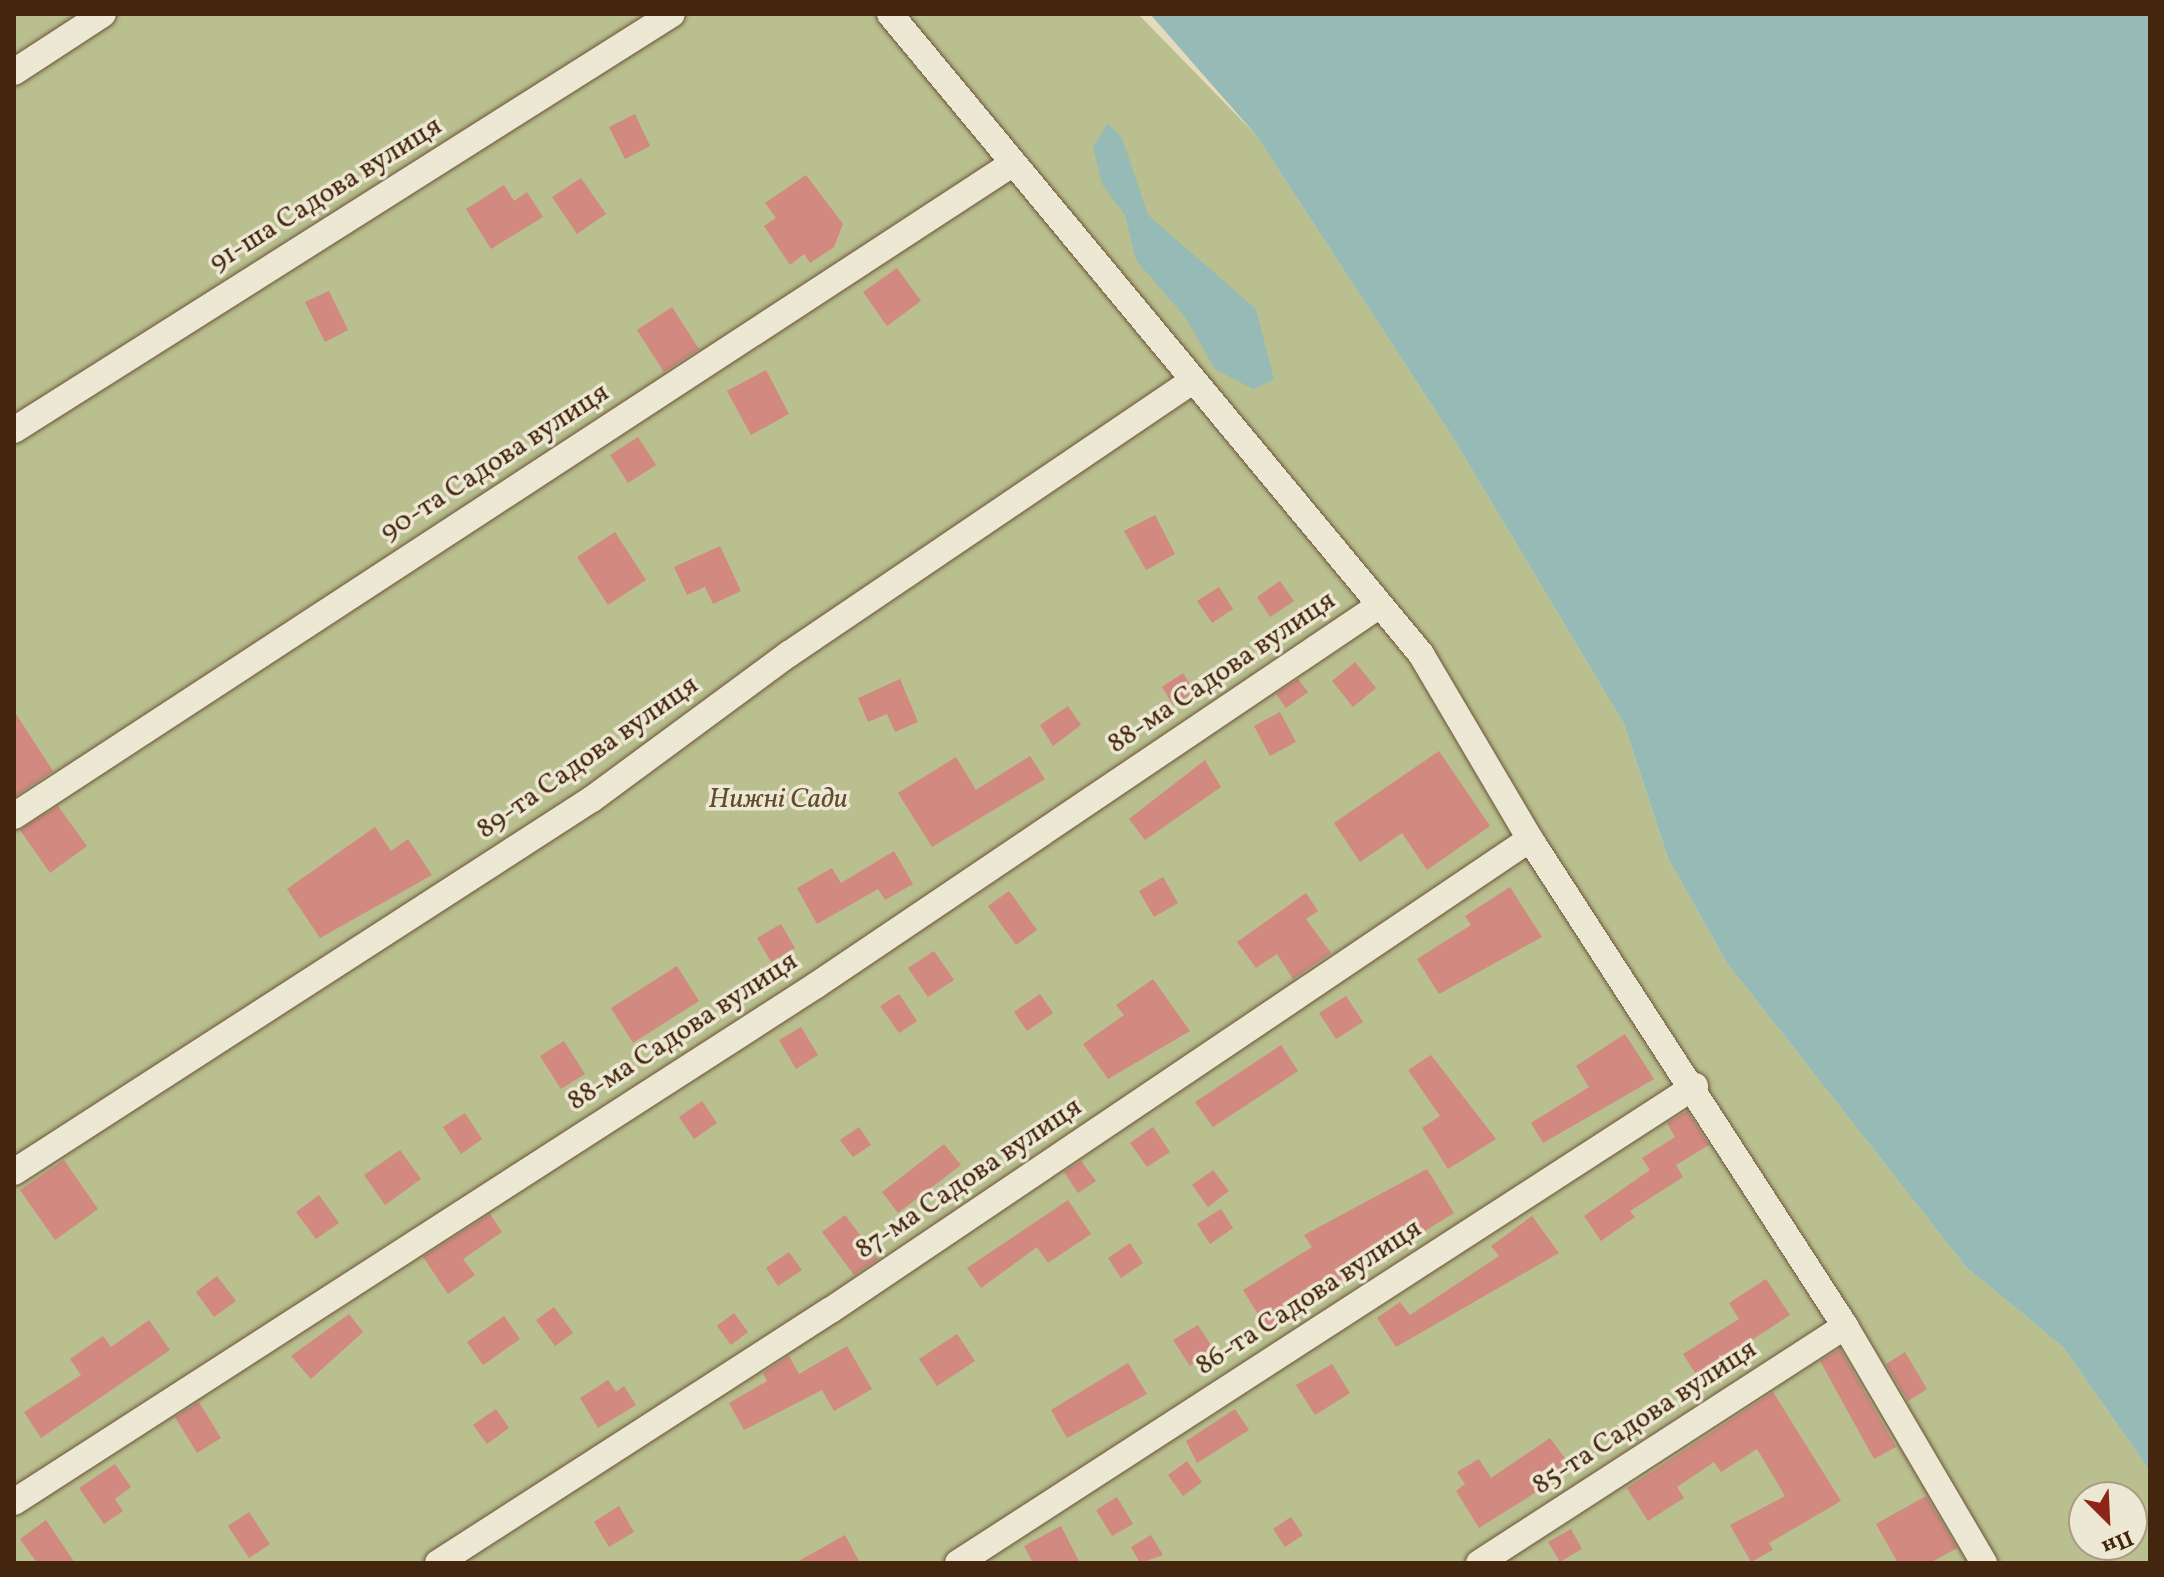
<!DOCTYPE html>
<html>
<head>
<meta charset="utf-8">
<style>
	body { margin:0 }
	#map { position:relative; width:2164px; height:1577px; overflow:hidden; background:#e4dbbd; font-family:Vollkorn,serif }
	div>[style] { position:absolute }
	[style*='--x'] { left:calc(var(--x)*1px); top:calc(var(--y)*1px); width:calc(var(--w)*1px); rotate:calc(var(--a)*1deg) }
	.green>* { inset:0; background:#b9bf8e }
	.water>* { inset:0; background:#96bab6 }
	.building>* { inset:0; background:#d18980 }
	.roads { filter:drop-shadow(0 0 2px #6c5239) drop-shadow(0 0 2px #6c5239) }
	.street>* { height:26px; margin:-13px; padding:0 13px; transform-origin:13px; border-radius:13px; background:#ede8d4 }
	span { translate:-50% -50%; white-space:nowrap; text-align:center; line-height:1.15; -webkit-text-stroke:7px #ede8d4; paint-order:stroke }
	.street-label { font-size:28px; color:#44250d }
	.park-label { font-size:28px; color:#614c2d; font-style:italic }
	.frame { position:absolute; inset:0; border:16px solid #44250d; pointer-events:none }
	.north { position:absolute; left:2068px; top:1481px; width:80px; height:80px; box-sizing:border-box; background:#ede8d4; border:2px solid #a99a84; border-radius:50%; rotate:156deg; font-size:22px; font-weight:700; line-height:32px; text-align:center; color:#44250d }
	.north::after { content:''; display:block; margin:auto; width:28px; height:36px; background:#8f2418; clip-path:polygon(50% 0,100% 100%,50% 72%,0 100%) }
</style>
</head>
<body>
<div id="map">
	<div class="green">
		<i style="clip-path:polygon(evenodd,14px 14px,1138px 14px,1256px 135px,1452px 436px,1624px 724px,1668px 858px,1727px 963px,1966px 1267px,2063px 1347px,2150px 1471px,2150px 1563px,14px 1563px,14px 14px,2084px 1497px,2132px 1497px,2132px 1545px,2084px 1545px,2084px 1497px)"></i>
	</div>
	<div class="water">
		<i style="clip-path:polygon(1150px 14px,2150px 14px,2150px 1471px,2063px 1347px,1966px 1267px,1727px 963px,1668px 858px,1624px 724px,1452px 436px,1256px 135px)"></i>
		<i style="clip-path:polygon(1108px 123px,1122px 138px,1148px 215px,1256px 309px,1274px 380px,1253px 389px,1215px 369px,1185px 317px,1136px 260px,1125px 215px,1102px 184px,1093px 147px)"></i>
	</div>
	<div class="building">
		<i style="clip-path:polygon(635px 114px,650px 146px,625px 159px,609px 127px)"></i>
		<i style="clip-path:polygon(806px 175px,843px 224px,834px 247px,810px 263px,804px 254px,790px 265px,764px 226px,776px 218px,765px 203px)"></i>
		<i style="clip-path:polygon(581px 178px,606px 214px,577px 234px,552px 197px)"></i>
		<i style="clip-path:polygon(504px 185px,514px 201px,527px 192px,543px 217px,491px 249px,466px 209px)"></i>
		<i style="clip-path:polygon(897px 268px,921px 301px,887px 326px,863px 292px)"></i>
		<i style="clip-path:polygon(329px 291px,348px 330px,325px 342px,305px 302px)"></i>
		<i style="clip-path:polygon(672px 307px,699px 349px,664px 372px,637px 330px)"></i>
		<i style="clip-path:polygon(766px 370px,789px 414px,751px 435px,727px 391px)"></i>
		<i style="clip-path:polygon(638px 437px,656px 465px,628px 483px,610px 455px)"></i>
		<i style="clip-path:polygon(1155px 515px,1175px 554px,1146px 570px,1124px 531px)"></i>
		<i style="clip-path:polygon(615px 532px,646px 580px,608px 605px,577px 557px)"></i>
		<i style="clip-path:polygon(720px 546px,741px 591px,713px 604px,705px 587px,687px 595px,674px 567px)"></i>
		<i style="clip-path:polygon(1280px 581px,1294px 601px,1270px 617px,1257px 597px)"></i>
		<i style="clip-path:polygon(1219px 587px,1233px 609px,1212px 623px,1197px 601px)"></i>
		<i style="clip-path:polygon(1355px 662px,1376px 688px,1353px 707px,1332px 681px)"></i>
		<i style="clip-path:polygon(1183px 673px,1195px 692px,1173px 705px,1162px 687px)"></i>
		<i style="clip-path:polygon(900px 679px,918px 722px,895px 732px,887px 714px,868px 722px,858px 698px)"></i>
		<i style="clip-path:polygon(1298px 679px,1308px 692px,1286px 708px,1276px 694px)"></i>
		<i style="clip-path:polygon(1068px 706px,1081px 725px,1053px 746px,1040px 725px)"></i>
		<i style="clip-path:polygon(14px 711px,53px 771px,14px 797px)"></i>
		<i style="clip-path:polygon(1280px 712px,1296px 742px,1270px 756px,1254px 726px)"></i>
		<i style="clip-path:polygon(1439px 751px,1490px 826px,1427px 870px,1402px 833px,1360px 862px,1334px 823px)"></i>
		<i style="clip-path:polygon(1030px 756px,1045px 779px,932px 847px,898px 793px,956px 757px,976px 790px)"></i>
		<i style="clip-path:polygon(1205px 760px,1221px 787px,1145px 840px,1129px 819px)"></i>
		<i style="clip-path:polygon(58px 806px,87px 846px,50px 873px,20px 830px)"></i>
		<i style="clip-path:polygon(375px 827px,391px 851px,408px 839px,432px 875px,320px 938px,287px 889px)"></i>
		<i style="clip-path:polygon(894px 851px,913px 884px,885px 900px,878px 889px,817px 924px,797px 888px,832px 868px,841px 883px)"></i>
		<i style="clip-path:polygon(1163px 877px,1178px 903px,1154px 917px,1139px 891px)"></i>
		<i style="clip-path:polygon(1510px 887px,1542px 937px,1439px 994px,1417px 959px,1471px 925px,1465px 916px)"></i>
		<i style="clip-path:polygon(1009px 891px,1037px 930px,1016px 945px,988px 906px)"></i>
		<i style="clip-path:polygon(1306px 893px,1318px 911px,1306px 919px,1331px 953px,1293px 979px,1277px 954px,1256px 968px,1237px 942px)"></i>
		<i style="clip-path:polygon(781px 924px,795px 948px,771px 962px,757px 938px)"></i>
		<i style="clip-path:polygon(934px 951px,954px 980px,928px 997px,908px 968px)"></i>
		<i style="clip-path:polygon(677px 966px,699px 1001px,633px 1043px,611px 1008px)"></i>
		<i style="clip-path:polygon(1153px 979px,1190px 1031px,1108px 1079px,1083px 1044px,1124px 1015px,1116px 1005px)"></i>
		<i style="clip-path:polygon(899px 994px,917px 1021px,899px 1033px,880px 1006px)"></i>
		<i style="clip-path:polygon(1040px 994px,1053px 1013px,1027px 1031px,1014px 1012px)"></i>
		<i style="clip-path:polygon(1346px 996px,1363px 1022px,1336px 1039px,1319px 1013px)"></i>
		<i style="clip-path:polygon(801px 1027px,818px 1055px,796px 1069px,779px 1040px)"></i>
		<i style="clip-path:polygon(1625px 1034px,1654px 1079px,1543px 1143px,1531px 1123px,1589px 1087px,1576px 1066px)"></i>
		<i style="clip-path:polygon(564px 1041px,585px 1074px,561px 1089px,540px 1056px)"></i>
		<i style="clip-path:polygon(1281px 1045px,1298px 1071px,1213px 1127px,1195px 1102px)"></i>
		<i style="clip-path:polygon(1431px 1055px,1496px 1139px,1448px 1169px,1422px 1128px,1440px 1116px,1408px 1070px)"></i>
		<i style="clip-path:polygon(702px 1101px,717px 1123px,694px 1139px,679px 1117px)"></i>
		<i style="clip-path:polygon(1687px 1111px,1709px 1145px,1676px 1165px,1683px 1177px,1630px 1211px,1635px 1217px,1601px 1241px,1584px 1216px,1650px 1170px,1642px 1158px,1675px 1137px,1667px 1123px)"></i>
		<i style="clip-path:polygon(465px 1113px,482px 1139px,461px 1154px,443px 1127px)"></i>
		<i style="clip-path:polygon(859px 1127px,871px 1145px,853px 1157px,840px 1140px)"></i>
		<i style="clip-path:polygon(1153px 1127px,1170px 1152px,1147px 1167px,1130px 1143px)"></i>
		<i style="clip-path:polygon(944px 1144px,961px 1165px,898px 1213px,882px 1192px)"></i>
		<i style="clip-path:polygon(400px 1150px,421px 1179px,385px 1205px,364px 1175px)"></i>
		<i style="clip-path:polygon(64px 1160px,98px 1209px,55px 1240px,20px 1190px)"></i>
		<i style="clip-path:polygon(1081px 1161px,1096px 1181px,1078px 1193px,1064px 1172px)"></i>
		<i style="clip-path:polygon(1427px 1169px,1454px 1213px,1267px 1329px,1243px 1290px,1312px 1247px,1304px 1235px)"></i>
		<i style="clip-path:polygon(1213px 1170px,1229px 1191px,1208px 1207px,1192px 1185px)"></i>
		<i style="clip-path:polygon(319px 1195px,339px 1223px,316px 1239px,296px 1212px)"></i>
		<i style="clip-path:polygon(1068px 1200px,1091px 1234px,1048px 1263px,1037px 1247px,981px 1288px,967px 1268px)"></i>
		<i style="clip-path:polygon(1221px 1209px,1233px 1228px,1210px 1244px,1197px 1224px)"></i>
		<i style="clip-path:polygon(490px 1214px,502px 1232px,463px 1259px,475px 1275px,448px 1294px,423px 1257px)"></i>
		<i style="clip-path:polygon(845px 1215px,878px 1259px,854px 1275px,822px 1232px)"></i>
		<i style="clip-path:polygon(1532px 1216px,1559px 1253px,1396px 1347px,1377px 1318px,1400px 1302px,1410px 1315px,1499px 1256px,1491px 1246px)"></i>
		<i style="clip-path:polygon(1130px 1243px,1143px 1263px,1121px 1278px,1108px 1258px)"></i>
		<i style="clip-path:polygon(789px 1252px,802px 1270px,778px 1286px,766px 1268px)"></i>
		<i style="clip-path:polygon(217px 1276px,236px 1301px,214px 1317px,196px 1292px)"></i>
		<i style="clip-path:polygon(1766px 1279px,1790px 1315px,1697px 1376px,1683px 1354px,1739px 1319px,1729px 1303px)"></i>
		<i style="clip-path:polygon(554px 1307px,573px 1333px,555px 1346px,536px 1320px)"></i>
		<i style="clip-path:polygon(734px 1313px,748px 1332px,731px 1345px,717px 1326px)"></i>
		<i style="clip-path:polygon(349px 1314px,363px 1332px,311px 1379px,291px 1356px)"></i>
		<i style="clip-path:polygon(504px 1316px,520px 1339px,483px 1365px,467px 1342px)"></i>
		<i style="clip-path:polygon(149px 1320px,170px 1350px,41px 1438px,24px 1412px,81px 1375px,70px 1359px,103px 1336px,111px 1347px)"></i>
		<i style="clip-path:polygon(1198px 1325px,1214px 1350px,1190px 1366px,1173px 1340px)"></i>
		<i style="clip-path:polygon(957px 1334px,975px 1361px,937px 1386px,919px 1359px)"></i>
		<i style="clip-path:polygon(847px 1346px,872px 1389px,834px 1411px,822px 1390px,744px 1430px,729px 1403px,767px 1381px,763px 1373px,789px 1356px,799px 1374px)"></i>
		<i style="clip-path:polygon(1840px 1349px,1896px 1447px,1874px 1459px,1820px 1361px)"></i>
		<i style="clip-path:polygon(1905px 1352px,1927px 1389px,1908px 1401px,1886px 1364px)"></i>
		<i style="clip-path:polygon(1128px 1363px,1147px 1394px,1067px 1438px,1051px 1410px)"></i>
		<i style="clip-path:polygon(1332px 1364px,1350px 1393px,1315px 1415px,1296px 1385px)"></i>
		<i style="clip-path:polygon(608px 1380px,616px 1392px,624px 1386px,636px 1405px,598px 1428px,580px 1398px)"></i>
		<i style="clip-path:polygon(1773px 1392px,1841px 1501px,1769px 1543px,1773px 1550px,1751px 1562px,1730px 1525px,1785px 1496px,1757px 1449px,1721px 1472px,1714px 1462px,1677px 1487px,1684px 1498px,1648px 1521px,1627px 1488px)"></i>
		<i style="clip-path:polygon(199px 1402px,221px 1438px,197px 1453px,175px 1417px)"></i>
		<i style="clip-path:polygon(496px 1409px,509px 1428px,487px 1444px,473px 1425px)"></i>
		<i style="clip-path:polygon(1235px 1409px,1249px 1430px,1197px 1463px,1186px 1441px)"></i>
		<i style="clip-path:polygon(1550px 1438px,1573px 1469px,1479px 1528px,1456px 1491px,1465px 1484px,1457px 1472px,1479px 1459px,1491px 1478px)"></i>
		<i style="clip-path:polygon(1187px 1461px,1202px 1482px,1183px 1496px,1168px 1475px)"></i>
		<i style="clip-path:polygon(115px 1464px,131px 1487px,115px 1499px,123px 1511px,104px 1524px,79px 1488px)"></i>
		<i style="clip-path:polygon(1926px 1496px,1957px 1548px,1930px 1563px,1898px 1563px,1876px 1524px)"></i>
		<i style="clip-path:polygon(1117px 1497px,1133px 1524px,1112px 1536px,1096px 1510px)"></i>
		<i style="clip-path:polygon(619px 1506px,634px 1532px,609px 1547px,594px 1522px)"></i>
		<i style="clip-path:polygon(249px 1512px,270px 1544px,249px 1558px,228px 1526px)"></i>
		<i style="clip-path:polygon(1291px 1517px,1303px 1535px,1285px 1547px,1273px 1529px)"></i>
		<i style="clip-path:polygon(46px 1520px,75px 1563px,37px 1563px,20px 1539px)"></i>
		<i style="clip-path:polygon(1061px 1526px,1080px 1563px,1033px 1563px,1024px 1546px)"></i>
		<i style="clip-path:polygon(1571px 1529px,1582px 1549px,1560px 1562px,1548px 1542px)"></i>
		<i style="clip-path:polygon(845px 1535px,860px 1563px,795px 1563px)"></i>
		<i style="clip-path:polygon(1151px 1535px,1163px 1555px,1140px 1563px,1131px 1547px)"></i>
	</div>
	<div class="roads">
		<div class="street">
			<i style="--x:890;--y:14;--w:832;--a:50.32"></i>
			<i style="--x:1421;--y:654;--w:215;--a:59.5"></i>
			<i style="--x:1530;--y:839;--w:580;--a:57.1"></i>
			<i style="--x:1845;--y:1326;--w:275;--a:59.6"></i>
			<i style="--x:14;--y:72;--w:106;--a:-33.1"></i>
			<i style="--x:14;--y:430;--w:778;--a:-32.3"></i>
			<i style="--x:14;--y:816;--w:1192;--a:-33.16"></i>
			<i style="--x:14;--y:1172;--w:688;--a:-32.84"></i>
			<i style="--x:592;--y:799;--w:245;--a:-36.4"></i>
			<i style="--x:789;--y:654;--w:484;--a:-34.1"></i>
			<i style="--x:14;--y:1502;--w:953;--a:-32.79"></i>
			<i style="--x:815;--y:986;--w:681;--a:-33.99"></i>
			<i style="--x:438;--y:1563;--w:467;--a:-32.8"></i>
			<i style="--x:831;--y:1310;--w:843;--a:-33.97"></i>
			<i style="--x:958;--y:1563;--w:878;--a:-32.91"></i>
			<i style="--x:1479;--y:1563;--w:436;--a:-32.9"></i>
		</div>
	</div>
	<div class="street-label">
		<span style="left:326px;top:195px;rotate:-32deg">91-ша Садова вулиця</span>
		<span style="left:495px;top:463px;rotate:-33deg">90-та Садова вулиця</span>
		<span style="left:1222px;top:673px;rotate:-34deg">88-ма Садова вулиця</span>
		<span style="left:588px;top:758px;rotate:-35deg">89-та Садова вулиця</span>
		<span style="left:683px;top:1032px;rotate:-33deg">88-ма Садова вулиця</span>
		<span style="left:969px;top:1179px;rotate:-34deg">87-ма Садова вулиця</span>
		<span style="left:1309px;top:1298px;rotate:-33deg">86-та Садова вулиця</span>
		<span style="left:1645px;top:1418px;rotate:-33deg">85-та Садова вулиця</span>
	</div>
	<div class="park-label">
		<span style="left:778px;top:800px">Нижні Сади</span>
	</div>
	<div class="frame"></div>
	<div class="north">Пн</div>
</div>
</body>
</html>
